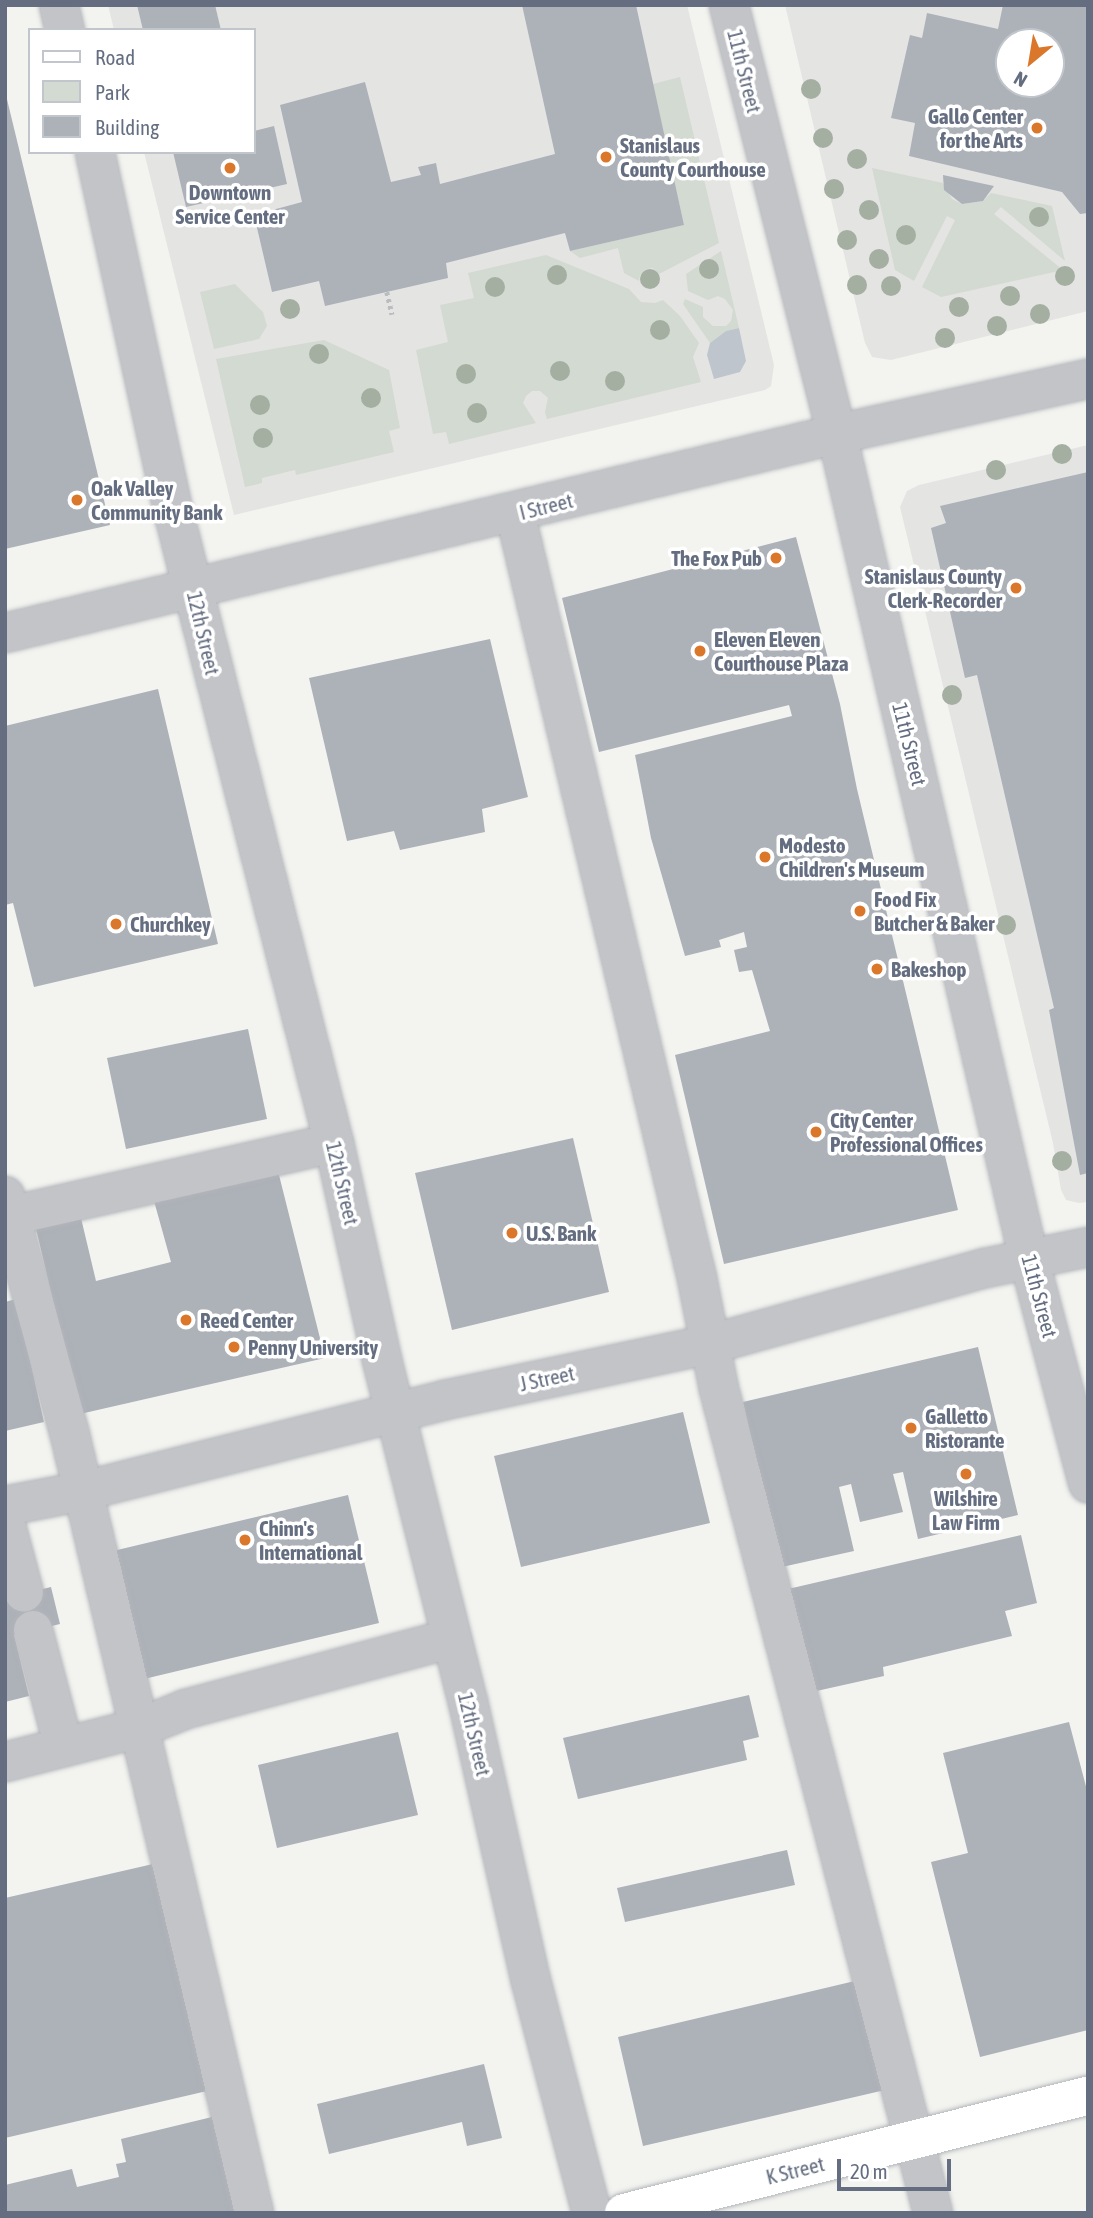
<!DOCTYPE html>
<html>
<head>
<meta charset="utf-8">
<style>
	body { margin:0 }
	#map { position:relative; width:1093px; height:2218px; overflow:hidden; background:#f3f4f0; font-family:"Asap Condensed",sans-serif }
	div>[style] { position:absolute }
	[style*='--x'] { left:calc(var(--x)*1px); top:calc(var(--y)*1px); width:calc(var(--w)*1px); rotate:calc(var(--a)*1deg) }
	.built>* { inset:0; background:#e4e4e3 }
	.green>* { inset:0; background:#d3dad1 }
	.water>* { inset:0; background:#bec5cc }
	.building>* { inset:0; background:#adb1b8 }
	.path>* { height:4.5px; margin-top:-2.25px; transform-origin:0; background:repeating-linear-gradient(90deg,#bbbcbf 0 3.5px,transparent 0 7px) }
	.roads { filter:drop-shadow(0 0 2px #b2b5ba) drop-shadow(0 0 2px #b2b5ba) }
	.minor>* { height:38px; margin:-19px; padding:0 19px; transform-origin:19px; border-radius:19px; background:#c2c4c8 }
	.major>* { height:38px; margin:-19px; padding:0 19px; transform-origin:19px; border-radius:19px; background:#fff }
	.trees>* { width:20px; height:20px; margin:-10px; border-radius:50%; background:#a4afa2 }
	.dots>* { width:19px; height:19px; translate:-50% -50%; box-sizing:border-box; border:4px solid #fff; border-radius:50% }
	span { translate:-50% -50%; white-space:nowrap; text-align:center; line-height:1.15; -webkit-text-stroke:7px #fff; paint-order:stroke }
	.street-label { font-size:21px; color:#646e80 }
	.poi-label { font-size:21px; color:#646e80; font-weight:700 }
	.right { translate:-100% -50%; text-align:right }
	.left { translate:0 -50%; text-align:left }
	.frame { position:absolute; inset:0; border:7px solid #646e80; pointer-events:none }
	.legend { position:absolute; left:28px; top:28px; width:228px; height:126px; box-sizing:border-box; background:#fff; border:2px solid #c1c5cc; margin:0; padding:9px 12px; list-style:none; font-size:21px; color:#646e80 }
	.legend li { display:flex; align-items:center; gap:14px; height:35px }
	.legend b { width:35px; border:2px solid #c1c5cc }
	.north { position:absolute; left:995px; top:28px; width:70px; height:70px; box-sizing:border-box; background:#fff; border:2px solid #c1c5cc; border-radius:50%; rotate:210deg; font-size:19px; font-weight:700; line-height:28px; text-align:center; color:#646e80 }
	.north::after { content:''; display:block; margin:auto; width:24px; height:32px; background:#da772a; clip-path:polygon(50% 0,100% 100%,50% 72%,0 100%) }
	.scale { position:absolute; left:837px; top:2159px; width:114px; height:32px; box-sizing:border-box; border:4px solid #646e80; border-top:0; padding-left:9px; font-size:21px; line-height:24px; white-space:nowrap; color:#646e80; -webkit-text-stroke:5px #fff; paint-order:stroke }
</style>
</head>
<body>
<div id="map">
	<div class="built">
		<i style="clip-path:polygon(108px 5px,687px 5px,774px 365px,771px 386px,765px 390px,234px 515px,144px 152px,254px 152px,254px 30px,114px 30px)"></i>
		<i style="clip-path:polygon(evenodd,785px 5px,1088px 5px,1088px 311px,891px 360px,872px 357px,865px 343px,785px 5px,1009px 42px,1051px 42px,1051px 84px,1009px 84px,1009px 42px)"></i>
		<i style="clip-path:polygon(1088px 445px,1088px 1202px,1079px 1203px,1066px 1200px,1061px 1190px,1053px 1143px,900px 507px,907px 491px,919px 485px)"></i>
	</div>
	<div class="green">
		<i style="clip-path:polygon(680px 77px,719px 243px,659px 274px,653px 268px,646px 269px,640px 275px,639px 281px,624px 273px,618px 248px,580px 258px,570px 251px,684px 225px,653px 84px)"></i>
		<i style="clip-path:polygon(872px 168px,943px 183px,952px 199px,962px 204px,983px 201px,991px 193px,1052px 206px,1065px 261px,1001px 207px,994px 214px,1063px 270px,941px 297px,922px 287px,955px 220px,947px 216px,914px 281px,895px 270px)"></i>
		<i style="clip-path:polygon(721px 251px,739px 328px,726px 331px,710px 343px,683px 304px,685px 299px,703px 307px,703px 317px,713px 326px,726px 326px,731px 321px,733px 310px,725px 299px,718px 296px,708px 300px,688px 291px,686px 274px)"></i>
		<i style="clip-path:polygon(546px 255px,629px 289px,641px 302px,655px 303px,663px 300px,680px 316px,699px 343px,693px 357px,701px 382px,547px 419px,545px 412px,548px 398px,540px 391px,532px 391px,526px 396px,523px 403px,536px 423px,449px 444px,446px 432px,433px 434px,416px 350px,448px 342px,440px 305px,474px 298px,468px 273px)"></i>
		<i style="clip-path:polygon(235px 284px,263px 312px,267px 326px,259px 339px,214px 349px,200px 292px)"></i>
		<i style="clip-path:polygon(324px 340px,389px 370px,400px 428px,389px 431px,394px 452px,296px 475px,295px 470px,262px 478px,262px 483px,245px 487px,216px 359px)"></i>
	</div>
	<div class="water">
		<i style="clip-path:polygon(739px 328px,746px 361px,740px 372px,714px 379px,707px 355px,710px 343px,726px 331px)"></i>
	</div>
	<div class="building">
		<i style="clip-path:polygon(137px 5px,215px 5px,221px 30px,143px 30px)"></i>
		<i style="clip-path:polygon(522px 5px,636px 5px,684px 225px,570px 251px,565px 233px,446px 263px,448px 278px,325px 306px,319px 281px,272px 292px,254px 215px,302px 202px,280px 105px,365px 82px,391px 182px,421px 175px,418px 167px,436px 163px,440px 184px,555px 154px)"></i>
		<i style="clip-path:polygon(evenodd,1003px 5px,1088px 5px,1088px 213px,1080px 214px,1062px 192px,909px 156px,915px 123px,891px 118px,910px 35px,922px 38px,927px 13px,998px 29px,1003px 5px,1009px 42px,1051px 42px,1051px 84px,1009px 84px,1009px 42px)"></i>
		<i style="clip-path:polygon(5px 91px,110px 525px,5px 549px)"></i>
		<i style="clip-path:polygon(274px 126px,287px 184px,186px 207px,173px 152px,254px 152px,254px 131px)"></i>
		<i style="clip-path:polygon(943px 175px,994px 186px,983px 201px,962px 204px,944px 190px)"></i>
		<i style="clip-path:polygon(1088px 472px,1088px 1173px,1080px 1175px,1049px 1010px,1054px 1008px,977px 675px,965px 678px,931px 528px,946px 523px,940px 506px)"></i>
		<i style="clip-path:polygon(796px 537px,840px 704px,857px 789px,958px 1210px,724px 1264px,675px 1055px,770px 1031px,752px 970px,739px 972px,734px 950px,747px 947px,744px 932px,719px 940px,721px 947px,685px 956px,651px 838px,635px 755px,792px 716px,789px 705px,599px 752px,562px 598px)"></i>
		<i style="clip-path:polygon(490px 639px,528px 797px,482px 809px,485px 832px,400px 850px,394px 831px,347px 841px,309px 678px)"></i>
		<i style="clip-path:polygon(158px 689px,218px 944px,34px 987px,13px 903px,5px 905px,5px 726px)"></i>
		<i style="clip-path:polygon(248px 1029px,267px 1119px,126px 1149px,107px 1058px)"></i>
		<i style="clip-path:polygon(573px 1138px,609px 1292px,452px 1330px,415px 1173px)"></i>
		<i style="clip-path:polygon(278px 1171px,325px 1358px,80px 1414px,36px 1229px,81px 1218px,96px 1281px,171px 1262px,154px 1201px)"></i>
		<i style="clip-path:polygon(16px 1299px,44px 1422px,5px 1431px,5px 1302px)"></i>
		<i style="clip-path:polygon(978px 1347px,1018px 1515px,918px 1539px,903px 1472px,893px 1474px,903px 1512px,860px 1522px,851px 1484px,839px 1487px,854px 1551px,782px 1567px,743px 1402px)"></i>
		<i style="clip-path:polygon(683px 1412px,710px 1523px,521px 1567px,494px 1456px)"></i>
		<i style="clip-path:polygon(348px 1495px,379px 1623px,144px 1679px,113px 1551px)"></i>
		<i style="clip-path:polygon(1021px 1535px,1037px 1603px,1005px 1611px,1012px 1636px,883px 1667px,884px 1676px,812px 1692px,788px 1589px)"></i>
		<i style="clip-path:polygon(51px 1587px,60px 1624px,14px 1635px,29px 1696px,5px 1702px,5px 1598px)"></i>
		<i style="clip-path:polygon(749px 1695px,759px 1737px,743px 1741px,747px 1760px,578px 1799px,563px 1738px)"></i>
		<i style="clip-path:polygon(1069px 1722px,1088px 1794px,1088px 2030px,980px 2057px,931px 1862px,968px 1853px,943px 1753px)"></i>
		<i style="clip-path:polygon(398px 1732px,418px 1815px,277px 1848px,258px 1765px)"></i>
		<i style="clip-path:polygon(787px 1850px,795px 1885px,625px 1922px,617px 1888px)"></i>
		<i style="clip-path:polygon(153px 1864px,207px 2091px,5px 2138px,5px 1898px)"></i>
		<i style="clip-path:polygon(859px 1980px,885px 2090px,643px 2146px,618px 2037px)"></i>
		<i style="clip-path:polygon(484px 2064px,502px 2138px,467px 2146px,462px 2122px,329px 2154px,317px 2104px)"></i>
		<i style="clip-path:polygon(212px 2117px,236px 2213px,5px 2213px,5px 2185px,72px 2169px,77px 2187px,119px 2177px,116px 2164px,126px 2162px,121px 2139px)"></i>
	</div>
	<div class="path">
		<i style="--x:387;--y:292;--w:23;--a:77"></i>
	</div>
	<div class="roads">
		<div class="minor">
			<i style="--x:59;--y:5;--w:26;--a:77"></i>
			<i style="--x:729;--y:5;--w:442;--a:75.9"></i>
			<i style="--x:837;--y:434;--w:847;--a:76.9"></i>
			<i style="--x:1029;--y:1259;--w:232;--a:75.2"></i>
			<i style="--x:95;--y:152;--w:375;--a:77.7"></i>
			<i style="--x:175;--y:518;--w:645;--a:75.73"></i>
			<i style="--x:334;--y:1143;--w:222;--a:77.5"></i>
			<i style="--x:382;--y:1360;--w:353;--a:75.9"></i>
			<i style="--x:468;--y:1702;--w:286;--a:77.3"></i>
			<i style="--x:531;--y:1981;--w:240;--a:75.3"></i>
			<i style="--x:515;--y:513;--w:786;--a:76.62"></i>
			<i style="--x:697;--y:1278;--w:113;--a:78.8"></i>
			<i style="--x:719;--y:1389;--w:851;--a:75.44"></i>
			<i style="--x:5;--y:633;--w:855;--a:-13.45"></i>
			<i style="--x:837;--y:434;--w:257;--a:-12.4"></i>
			<i style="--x:5;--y:1196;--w:244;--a:74.8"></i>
			<i style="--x:69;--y:1431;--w:804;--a:76.69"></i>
			<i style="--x:10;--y:1216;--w:332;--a:-12.7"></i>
			<i style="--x:5;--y:1506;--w:79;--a:-10.9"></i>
			<i style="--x:83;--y:1491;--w:373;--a:-14.1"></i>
			<i style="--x:445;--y:1400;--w:272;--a:-11.9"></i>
			<i style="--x:711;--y:1344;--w:284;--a:-15.5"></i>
			<i style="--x:985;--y:1268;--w:105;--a:-11.5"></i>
			<i style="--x:5;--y:1522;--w:73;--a:75"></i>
			<i style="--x:33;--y:1630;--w:121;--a:75.2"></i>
			<i style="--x:5;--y:1762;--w:138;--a:-14.2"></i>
			<i style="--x:139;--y:1728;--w:51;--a:-22"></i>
			<i style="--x:186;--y:1709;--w:273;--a:-14.9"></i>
		</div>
		<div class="major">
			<i style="--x:624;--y:2213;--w:479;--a:-14.2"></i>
		</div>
	</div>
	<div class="trees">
		<i style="left:811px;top:89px"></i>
		<i style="left:823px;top:138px"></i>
		<i style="left:857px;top:159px"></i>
		<i style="left:834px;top:189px"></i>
		<i style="left:869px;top:210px"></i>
		<i style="left:1039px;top:217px"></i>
		<i style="left:906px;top:235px"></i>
		<i style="left:847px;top:240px"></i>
		<i style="left:879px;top:259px"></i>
		<i style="left:709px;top:269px"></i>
		<i style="left:557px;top:275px"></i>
		<i style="left:1065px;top:276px"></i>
		<i style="left:650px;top:279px"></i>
		<i style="left:857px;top:285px"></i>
		<i style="left:891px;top:286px"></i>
		<i style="left:495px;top:287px"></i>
		<i style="left:1010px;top:296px"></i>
		<i style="left:959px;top:307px"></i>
		<i style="left:290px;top:309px"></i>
		<i style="left:1040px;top:314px"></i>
		<i style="left:997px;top:326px"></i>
		<i style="left:660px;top:330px"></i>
		<i style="left:945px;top:338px"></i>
		<i style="left:319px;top:354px"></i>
		<i style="left:560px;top:371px"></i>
		<i style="left:466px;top:374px"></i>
		<i style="left:615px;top:381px"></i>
		<i style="left:371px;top:398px"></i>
		<i style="left:260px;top:405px"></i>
		<i style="left:477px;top:413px"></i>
		<i style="left:263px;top:438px"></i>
		<i style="left:1062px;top:454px"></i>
		<i style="left:996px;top:470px"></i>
		<i style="left:952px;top:695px"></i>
		<i style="left:1006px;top:925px"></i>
		<i style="left:1062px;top:1161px"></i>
	</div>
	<div class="dots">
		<i style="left:1037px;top:128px;background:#da772a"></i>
		<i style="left:606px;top:157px;background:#da772a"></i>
		<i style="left:230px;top:168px;background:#da772a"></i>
		<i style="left:77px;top:500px;background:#da772a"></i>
		<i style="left:776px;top:558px;background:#da772a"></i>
		<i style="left:1016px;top:588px;background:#da772a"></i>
		<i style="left:700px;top:651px;background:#da772a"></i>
		<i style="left:765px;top:857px;background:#da772a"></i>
		<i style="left:860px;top:911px;background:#da772a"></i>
		<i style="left:116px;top:924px;background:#da772a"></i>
		<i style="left:877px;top:969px;background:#da772a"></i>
		<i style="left:816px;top:1132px;background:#da772a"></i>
		<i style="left:512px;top:1233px;background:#da772a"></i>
		<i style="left:186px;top:1320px;background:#da772a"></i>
		<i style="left:234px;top:1347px;background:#da772a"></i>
		<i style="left:911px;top:1428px;background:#da772a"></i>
		<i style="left:966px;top:1474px;background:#da772a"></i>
		<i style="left:245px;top:1540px;background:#da772a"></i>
	</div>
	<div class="street-label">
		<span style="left:745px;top:71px;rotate:76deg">11th Street</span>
		<span style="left:546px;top:506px;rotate:-14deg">I Street</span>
		<span style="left:204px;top:633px;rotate:77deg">12th Street</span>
		<span style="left:910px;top:744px;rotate:76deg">11th Street</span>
		<span style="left:343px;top:1183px;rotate:77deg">12th Street</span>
		<span style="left:1040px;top:1296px;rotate:75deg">11th Street</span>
		<span style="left:547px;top:1378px;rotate:-12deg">J Street</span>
		<span style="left:475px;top:1734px;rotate:77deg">12th Street</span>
		<span style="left:795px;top:2170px;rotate:-14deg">K Street</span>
	</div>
	<div class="poi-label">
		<span class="right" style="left:1023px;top:128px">Gallo Center<br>for the Arts</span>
		<span class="left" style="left:620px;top:157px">Stanislaus<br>County Courthouse</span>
		<span style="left:230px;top:204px">Downtown<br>Service Center</span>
		<span class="left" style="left:91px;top:500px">Oak Valley<br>Community Bank</span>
		<span class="right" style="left:762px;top:558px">The Fox Pub</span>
		<span class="right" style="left:1002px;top:588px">Stanislaus County<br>Clerk-Recorder</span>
		<span class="left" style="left:714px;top:651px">Eleven Eleven<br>Courthouse Plaza</span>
		<span class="left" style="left:779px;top:857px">Modesto<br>Children's Museum</span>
		<span class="left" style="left:874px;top:911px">Food Fix<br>Butcher &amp; Baker</span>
		<span class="left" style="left:130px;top:924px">Churchkey</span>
		<span class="left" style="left:891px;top:969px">Bakeshop</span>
		<span class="left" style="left:830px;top:1132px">City Center<br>Professional Offices</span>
		<span class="left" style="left:526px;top:1233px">U.S. Bank</span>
		<span class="left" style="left:200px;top:1320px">Reed Center</span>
		<span class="left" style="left:248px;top:1347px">Penny University</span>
		<span class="left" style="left:925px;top:1428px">Galletto<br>Ristorante</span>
		<span style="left:966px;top:1510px">Wilshire<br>Law Firm</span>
		<span class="left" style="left:259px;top:1540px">Chinn's<br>International</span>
	</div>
	<div class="frame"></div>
	<ul class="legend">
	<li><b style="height:9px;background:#fff"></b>Road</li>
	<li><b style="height:19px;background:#d3dad1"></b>Park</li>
	<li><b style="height:19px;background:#adb1b8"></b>Building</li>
	</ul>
	<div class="north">N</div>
	<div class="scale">20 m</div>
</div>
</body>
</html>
